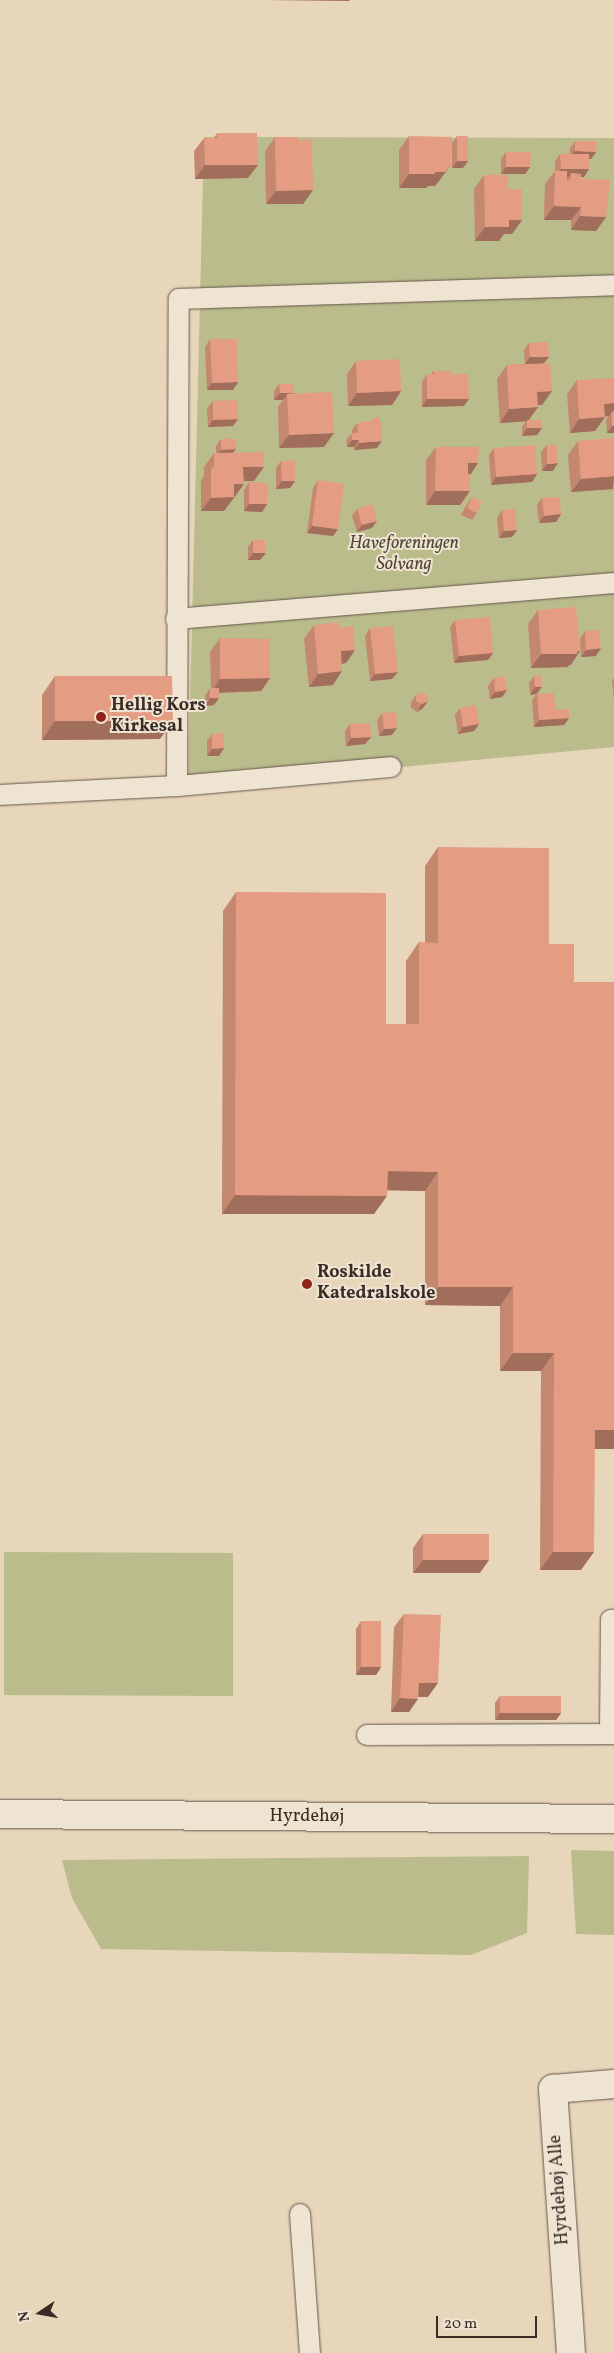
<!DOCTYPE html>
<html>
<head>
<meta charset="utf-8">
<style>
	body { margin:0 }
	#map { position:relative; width:614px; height:2353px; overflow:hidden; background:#e7d6ba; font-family:Vollkorn,serif }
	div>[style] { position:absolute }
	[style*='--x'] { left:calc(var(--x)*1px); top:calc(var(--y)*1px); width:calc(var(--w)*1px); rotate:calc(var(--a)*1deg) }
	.green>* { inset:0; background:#babc8c }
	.roads { filter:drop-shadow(0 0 1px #64564b) drop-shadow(0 0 1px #64564b) }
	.lane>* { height:20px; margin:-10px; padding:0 10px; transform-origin:10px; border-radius:10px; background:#efe4d2 }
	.street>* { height:28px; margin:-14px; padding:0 14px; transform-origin:14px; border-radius:14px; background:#efe4d2 }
	.wall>* { inset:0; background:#c48770 }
	.shaded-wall>* { inset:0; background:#a06e5b }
	.building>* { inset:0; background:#e49d82 }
	.dots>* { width:14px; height:14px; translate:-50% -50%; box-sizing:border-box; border:2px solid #efe4d2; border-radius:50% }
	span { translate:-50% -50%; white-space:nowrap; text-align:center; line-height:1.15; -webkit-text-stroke:4px #efe4d2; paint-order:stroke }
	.park-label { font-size:18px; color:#53493a; font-style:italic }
	.poi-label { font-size:18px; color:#392c26; font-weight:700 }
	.left { translate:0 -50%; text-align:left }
	.street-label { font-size:18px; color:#392c26 }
	.north { position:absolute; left:15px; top:2288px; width:50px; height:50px; -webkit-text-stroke:4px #efe4d2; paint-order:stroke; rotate:258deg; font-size:14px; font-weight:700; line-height:20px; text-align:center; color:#392c26 }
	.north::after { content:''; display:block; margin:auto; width:18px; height:22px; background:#392c26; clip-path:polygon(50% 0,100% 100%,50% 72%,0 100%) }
	.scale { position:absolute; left:436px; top:2316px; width:101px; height:22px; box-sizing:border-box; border:2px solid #392c26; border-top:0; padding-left:6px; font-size:15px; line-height:18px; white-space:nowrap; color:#392c26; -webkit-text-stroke:4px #efe4d2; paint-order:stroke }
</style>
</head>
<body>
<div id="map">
	<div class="green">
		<i style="clip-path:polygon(204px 137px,614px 138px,614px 747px,188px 787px)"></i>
		<i style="clip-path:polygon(4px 1552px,233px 1553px,233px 1696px,4px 1695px)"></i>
		<i style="clip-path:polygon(571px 1850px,614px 1851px,614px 1935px,576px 1934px)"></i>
		<i style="clip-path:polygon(529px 1856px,527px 1933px,471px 1955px,101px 1949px,72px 1898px,62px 1860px)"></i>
	</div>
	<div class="roads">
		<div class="lane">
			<i style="--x:176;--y:619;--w:439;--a:-4.7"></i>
			<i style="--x:391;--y:767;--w:215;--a:174.9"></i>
			<i style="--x:177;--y:786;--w:487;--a:-89.8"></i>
			<i style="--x:179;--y:299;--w:435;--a:-1.8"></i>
			<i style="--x:0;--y:795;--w:177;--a:-2.9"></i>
			<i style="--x:610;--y:1734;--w:114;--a:-89.5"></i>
			<i style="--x:611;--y:1620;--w:3;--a:0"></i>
			<i style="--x:367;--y:1735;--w:247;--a:-0.2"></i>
			<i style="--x:300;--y:2214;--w:139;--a:85.9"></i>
		</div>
		<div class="street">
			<i style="--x:0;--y:1814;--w:614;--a:0.47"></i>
			<i style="--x:571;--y:2353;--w:265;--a:-93.9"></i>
			<i style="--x:553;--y:2089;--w:61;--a:-4.7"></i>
		</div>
	</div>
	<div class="wall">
		<i style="clip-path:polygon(217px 133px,248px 178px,195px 179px,194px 151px,204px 138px,214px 138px)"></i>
		<i style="clip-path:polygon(409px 136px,442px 178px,435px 186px,428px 186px,426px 188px,399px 188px,399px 150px)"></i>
		<i style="clip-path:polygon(457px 136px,463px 168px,452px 168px,452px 143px)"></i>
		<i style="clip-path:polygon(275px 137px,298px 140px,313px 190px,303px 204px,266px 204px,265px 151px)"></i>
		<i style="clip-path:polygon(575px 141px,596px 152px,591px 159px,589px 159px,589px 169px,584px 177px,581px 177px,581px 179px,606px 217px,596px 231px,571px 230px,571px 220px,544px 220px,545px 184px,555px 171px,555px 161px,560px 154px,570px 154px,570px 148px)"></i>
		<i style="clip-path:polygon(506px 152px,530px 167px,525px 174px,501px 174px,501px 159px)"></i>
		<i style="clip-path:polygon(484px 175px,508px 189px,522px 220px,512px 234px,504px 234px,499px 241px,475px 241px,474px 189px)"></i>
		<i style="clip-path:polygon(210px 339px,238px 382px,233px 390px,207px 390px,205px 347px)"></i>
		<i style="clip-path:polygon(529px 343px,549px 357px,544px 363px,552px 391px,542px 405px,538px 405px,538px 407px,529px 420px,542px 428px,537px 435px,522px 436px,522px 427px,526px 421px,500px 423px,497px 379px,507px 365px,525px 364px,524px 350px)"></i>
		<i style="clip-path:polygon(356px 361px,401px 391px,392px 405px,348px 406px,347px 374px)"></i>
		<i style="clip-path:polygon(433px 371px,464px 406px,422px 407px,422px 382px,427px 374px,431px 374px)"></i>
		<i style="clip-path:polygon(577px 380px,614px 403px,614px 410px,612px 413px,614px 433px,607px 433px,606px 420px,609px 416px,605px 417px,595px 431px,570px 433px,567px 394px)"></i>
		<i style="clip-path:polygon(279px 384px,294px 393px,324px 447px,279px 448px,278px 407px,283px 400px,274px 400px,274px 391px)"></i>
		<i style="clip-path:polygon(213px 401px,233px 426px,208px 427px,207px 408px)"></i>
		<i style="clip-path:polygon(357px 423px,377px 448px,354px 450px,354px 447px,347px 447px,346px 440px,352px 433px,352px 430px)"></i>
		<i style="clip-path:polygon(221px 439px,233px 453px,254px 481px,244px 481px,244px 484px,224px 511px,201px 511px,201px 481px,204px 476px,204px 467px,214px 453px,216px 453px,216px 446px)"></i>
		<i style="clip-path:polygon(578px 441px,613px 489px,571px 492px,568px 455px)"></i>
		<i style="clip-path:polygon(547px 445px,553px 471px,542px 471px,541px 452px)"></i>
		<i style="clip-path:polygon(436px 447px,470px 475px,470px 491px,460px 505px,426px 505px,426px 460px)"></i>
		<i style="clip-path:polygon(494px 448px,537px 474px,532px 482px,491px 485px,489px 455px)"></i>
		<i style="clip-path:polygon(281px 461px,295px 481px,290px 488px,276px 489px,276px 468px)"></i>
		<i style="clip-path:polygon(318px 480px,333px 536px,307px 533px,313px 488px)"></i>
		<i style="clip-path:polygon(249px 482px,267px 504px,262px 512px,244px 511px,244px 490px)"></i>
		<i style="clip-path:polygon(472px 497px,477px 513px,472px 520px,461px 515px,467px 504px)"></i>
		<i style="clip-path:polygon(542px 498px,561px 514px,556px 522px,539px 523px,537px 505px)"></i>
		<i style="clip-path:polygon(357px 509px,372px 528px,357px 532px,352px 516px)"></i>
		<i style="clip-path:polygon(502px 510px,517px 530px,512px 537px,499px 538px,497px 518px)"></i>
		<i style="clip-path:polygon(253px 540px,260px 560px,248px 560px,248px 547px)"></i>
		<i style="clip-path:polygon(538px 610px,571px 665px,569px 665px,568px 667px,531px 668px,528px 624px)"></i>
		<i style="clip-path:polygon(455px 620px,493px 653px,488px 660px,454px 663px,450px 627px)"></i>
		<i style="clip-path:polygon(314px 625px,339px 628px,355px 650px,346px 663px,342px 664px,333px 685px,309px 687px,304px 639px)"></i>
		<i style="clip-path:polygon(370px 628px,392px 679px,370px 681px,365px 636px)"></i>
		<i style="clip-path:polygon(585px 631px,596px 656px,581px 657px,580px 639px)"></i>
		<i style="clip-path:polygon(220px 638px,270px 678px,261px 691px,219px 693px,219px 698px,214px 705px,205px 706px,205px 696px,210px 688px,211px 688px,210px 652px)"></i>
		<i style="clip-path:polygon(55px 676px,160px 739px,42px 740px,42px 695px)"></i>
		<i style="clip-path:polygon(534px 676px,542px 687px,537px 694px,556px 710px,569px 718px,564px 725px,534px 727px,532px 701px,536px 694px,530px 695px,529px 683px)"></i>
		<i style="clip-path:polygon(494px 678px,507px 690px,502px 697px,490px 699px,488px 686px)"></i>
		<i style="clip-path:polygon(614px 678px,614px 701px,612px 680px)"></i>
		<i style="clip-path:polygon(422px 692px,423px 708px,417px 712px,411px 708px,411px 702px,416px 695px)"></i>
		<i style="clip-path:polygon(460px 708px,479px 724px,474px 731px,458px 734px,455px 715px)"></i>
		<i style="clip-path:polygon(382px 713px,392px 735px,379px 736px,377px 721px)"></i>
		<i style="clip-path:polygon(350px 724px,371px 737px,365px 744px,346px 746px,345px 731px)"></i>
		<i style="clip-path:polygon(212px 734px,224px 748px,219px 756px,207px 756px,207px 741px)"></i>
		<i style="clip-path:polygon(438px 847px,549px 944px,574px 982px,614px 1449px,594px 1449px,581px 1570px,540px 1570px,541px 1371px,500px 1371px,500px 1306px,425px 1305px,425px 1191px,387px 1190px,374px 1214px,222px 1214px,223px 911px,236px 892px,386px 1024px,406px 1024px,406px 961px,419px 942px,425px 943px,425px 866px)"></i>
		<i style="clip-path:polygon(423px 1534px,480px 1573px,413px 1573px,413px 1548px)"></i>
		<i style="clip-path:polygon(404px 1614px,428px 1697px,418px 1697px,409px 1712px,391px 1712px,394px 1627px)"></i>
		<i style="clip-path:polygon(361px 1621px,381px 1667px,376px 1675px,356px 1675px,356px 1629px)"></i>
		<i style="clip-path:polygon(500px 1696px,561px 1713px,556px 1720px,495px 1720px,495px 1703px)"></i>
	</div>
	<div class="shaded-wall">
		<i style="clip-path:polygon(264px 0,350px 0,349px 1px)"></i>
		<i style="clip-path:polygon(575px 151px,596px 152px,591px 159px,570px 158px)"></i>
		<i style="clip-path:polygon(457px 161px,468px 161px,463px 168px,452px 168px)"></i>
		<i style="clip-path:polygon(205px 165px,258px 165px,248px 178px,195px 179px)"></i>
		<i style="clip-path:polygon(451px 165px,435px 186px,428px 186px,426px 188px,399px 188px,409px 174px)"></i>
		<i style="clip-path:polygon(506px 167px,530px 167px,525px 174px,501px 174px)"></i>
		<i style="clip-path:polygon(561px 169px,589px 169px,584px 177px,571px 177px,571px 173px,569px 177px,556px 176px)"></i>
		<i style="clip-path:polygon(313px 190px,303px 204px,266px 204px,276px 191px)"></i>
		<i style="clip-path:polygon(554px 206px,581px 207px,571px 220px,544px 220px)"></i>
		<i style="clip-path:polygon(580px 216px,606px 217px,596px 231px,571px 230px)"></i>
		<i style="clip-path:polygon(509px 220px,522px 220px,512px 234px,504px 234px,499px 241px,475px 241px,485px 227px)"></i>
		<i style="clip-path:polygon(530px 357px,549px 357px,543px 364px,525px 364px)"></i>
		<i style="clip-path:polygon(238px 382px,233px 390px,207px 390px,212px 383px)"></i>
		<i style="clip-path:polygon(401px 391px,392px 405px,348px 406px,357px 393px)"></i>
		<i style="clip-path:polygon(552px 391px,542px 405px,528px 406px,537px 392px)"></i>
		<i style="clip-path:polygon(280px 393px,294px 393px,287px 394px,283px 400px,274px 400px)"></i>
		<i style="clip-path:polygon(427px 399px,469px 399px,464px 406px,422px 407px)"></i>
		<i style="clip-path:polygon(614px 403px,614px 410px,609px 416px,594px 417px,604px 404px)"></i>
		<i style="clip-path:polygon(538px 407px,528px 421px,500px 423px,509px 409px)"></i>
		<i style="clip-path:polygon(605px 417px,595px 431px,570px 433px,579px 419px)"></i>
		<i style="clip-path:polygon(238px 419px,233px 426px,208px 427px,213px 420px)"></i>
		<i style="clip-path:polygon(612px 426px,614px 426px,614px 433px,607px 433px)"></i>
		<i style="clip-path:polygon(527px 428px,542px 428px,537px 435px,522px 436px)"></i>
		<i style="clip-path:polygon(334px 433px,324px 447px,279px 448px,289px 435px)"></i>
		<i style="clip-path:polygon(352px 440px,359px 440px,354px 447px,347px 447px)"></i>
		<i style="clip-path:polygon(382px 441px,377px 448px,354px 450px,359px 443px)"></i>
		<i style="clip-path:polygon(236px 449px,230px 457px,216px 457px,221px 450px)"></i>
		<i style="clip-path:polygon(468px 463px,478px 463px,469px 477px,458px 476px)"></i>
		<i style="clip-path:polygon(558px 463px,553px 471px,542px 471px,547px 464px)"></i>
		<i style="clip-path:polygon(243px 467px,264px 467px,254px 481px,234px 481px)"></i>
		<i style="clip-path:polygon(537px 474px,532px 482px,491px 485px,496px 477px)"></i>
		<i style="clip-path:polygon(614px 476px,613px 489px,571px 492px,581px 479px)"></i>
		<i style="clip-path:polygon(282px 481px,295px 481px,290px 488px,276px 489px)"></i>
		<i style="clip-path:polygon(234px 484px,244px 484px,224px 511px,201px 511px,211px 498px)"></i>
		<i style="clip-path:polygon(435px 491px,470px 491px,460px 505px,426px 505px)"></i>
		<i style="clip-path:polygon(249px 504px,267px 504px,262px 512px,244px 511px)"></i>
		<i style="clip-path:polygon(561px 514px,556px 522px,539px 523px,544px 516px)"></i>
		<i style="clip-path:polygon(377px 521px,372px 528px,357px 532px,362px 525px)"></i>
		<i style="clip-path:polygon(312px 526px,338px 529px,333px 536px,307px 533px)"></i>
		<i style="clip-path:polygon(517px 530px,512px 537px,499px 538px,504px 531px)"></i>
		<i style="clip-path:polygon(253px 553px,266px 553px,260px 560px,248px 560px)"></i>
		<i style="clip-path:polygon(601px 648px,596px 656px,581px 657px,586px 650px)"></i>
		<i style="clip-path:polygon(355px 650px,346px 663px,331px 665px,341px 651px)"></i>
		<i style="clip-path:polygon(580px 651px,571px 665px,569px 665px,568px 667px,531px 668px,541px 654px)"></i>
		<i style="clip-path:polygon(493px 653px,488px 660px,454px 663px,459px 656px)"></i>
		<i style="clip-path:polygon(342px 671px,333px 685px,309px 687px,318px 674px)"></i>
		<i style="clip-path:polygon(398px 672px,392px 679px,370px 681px,375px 674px)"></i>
		<i style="clip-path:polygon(270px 678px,261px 691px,211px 693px,220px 679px)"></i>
		<i style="clip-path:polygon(535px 687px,542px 687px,536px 694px,530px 695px)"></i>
		<i style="clip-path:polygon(507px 690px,502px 697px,490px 699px,495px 692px)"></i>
		<i style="clip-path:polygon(210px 698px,219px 698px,214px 705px,205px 706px)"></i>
		<i style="clip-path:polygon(428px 701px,423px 708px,417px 712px,422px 704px)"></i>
		<i style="clip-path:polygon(569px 718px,564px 725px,534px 727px,539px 720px)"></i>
		<i style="clip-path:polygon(55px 721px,173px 721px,160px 739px,42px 740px)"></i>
		<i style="clip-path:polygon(479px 724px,474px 731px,458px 734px,463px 727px)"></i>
		<i style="clip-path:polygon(397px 728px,392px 735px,379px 736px,384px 729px)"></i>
		<i style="clip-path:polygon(371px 737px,365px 744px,346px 746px,351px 738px)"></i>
		<i style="clip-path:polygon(224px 748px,219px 756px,207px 756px,212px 749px)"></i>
		<i style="clip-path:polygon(388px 1171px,438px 1172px,425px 1191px,375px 1190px)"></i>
		<i style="clip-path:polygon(235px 1195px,387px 1196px,374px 1214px,222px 1214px)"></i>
		<i style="clip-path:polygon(438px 1287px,513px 1287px,500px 1306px,425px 1305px)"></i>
		<i style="clip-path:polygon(513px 1353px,554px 1353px,541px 1371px,500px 1371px)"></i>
		<i style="clip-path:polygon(595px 1430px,614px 1430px,614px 1449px,582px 1449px)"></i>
		<i style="clip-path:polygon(553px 1552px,594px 1552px,581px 1570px,540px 1570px)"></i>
		<i style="clip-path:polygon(423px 1560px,489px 1560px,480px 1573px,413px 1573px)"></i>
		<i style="clip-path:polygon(361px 1667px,381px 1667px,376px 1675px,356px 1675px)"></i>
		<i style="clip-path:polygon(419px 1683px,438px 1683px,428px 1697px,409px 1696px)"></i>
		<i style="clip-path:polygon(400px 1698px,418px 1699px,409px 1712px,391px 1712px)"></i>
		<i style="clip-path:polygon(500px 1713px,561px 1713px,556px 1720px,495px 1720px)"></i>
	</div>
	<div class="building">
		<i style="clip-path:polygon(217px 133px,257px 133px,258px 165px,205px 165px,204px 138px,217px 138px)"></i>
		<i style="clip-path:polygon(409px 136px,452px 137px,451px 165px,445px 172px,435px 172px,435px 174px,409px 174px)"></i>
		<i style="clip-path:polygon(457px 136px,468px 136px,468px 161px,457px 161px)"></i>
		<i style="clip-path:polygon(275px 137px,298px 137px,298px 140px,312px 139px,313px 190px,276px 191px)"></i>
		<i style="clip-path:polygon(575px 141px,597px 141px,596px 152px,575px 151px)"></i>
		<i style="clip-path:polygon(506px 152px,531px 152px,530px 167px,506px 167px)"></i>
		<i style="clip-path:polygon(560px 154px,589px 154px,589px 169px,561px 169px)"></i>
		<i style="clip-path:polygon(555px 171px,567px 171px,567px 180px,570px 180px,571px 173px,581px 174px,581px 179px,610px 180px,606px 217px,580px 216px,581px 207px,554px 206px)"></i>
		<i style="clip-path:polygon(484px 175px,508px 175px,508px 189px,522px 189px,522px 220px,509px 220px,509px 227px,485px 227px)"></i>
		<i style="clip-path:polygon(210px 339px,237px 339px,238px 382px,212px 383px)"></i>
		<i style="clip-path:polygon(548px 342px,549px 357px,530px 357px,529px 343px)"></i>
		<i style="clip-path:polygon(400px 359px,401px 391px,357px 393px,356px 361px)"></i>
		<i style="clip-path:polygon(550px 363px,552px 391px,537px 392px,538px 407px,509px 409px,507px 365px)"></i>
		<i style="clip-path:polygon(433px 371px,451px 371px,450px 374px,468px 374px,469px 399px,427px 399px,427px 374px,434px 374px)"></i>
		<i style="clip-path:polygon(614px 378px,614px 403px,604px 404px,605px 417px,579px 419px,577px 380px)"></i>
		<i style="clip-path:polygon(279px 384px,294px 384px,294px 393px,280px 393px)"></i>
		<i style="clip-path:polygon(332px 392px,334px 433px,289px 435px,287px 394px)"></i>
		<i style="clip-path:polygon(238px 400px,238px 419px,213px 420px,213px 401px)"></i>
		<i style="clip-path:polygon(611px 413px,614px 413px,614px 426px,612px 426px)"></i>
		<i style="clip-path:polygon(378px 416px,382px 426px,382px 441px,359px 443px,359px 440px,352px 440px,351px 433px,358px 433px,357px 423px,370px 421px)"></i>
		<i style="clip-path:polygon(527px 420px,542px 420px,542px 428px,527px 428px)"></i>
		<i style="clip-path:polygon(614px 438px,614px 476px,581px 479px,578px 441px)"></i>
		<i style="clip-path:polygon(221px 439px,236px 439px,236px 449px,221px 450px)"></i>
		<i style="clip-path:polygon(535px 445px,537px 474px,496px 477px,494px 448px)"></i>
		<i style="clip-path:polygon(547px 445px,557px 445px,558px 463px,547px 464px)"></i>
		<i style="clip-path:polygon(436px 447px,479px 447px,478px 463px,468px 463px,468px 474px,470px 474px,470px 491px,435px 491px)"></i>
		<i style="clip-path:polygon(263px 452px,264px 467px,243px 467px,244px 484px,234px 484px,234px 497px,211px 498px,211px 468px,214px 467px,214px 453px)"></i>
		<i style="clip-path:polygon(295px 460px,295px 481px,282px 481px,281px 461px)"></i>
		<i style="clip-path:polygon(318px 480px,344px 484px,338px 529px,312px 526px)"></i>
		<i style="clip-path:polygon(249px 482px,268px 483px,267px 504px,249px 504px)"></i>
		<i style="clip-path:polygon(472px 497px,482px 502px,477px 513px,467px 508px)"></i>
		<i style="clip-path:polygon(560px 497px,561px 514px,544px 516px,542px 498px)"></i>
		<i style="clip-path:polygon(372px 504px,377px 521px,362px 525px,357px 509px)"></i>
		<i style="clip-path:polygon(515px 509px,517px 530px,504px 531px,502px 510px)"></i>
		<i style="clip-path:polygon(253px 540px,265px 540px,266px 553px,253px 553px)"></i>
		<i style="clip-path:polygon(576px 607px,580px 651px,577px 651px,577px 654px,541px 654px,538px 610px)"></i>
		<i style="clip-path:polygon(490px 617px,493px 653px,459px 656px,455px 620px)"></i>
		<i style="clip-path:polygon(338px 622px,339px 628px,353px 626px,355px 650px,341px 651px,342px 671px,318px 674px,314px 625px)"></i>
		<i style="clip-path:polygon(393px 626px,398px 672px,375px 674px,370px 628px)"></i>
		<i style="clip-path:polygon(599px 630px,601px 648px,586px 650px,585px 631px)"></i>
		<i style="clip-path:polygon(220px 638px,270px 639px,270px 678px,220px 679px)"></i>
		<i style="clip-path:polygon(541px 675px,542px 687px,535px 687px,534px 676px)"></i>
		<i style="clip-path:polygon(55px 676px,172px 676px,173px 721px,55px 721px)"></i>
		<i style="clip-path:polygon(505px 676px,507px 690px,495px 692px,494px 678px)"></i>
		<i style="clip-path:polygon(210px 688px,219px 688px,219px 698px,210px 698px)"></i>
		<i style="clip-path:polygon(422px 692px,427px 695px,428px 701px,422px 704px,416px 701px,416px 695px)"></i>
		<i style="clip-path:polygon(554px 693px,556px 710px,569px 709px,569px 718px,539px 720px,537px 694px)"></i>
		<i style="clip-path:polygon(476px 705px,479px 724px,463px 727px,460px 708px)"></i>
		<i style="clip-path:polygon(396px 712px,397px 728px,384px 729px,382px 713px)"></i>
		<i style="clip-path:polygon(370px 723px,371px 737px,351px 738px,350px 724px)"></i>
		<i style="clip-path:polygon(224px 733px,224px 748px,212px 749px,212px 734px)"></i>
		<i style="clip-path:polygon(438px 847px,549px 848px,549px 944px,574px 944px,574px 982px,614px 982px,614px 1430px,595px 1430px,594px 1552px,553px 1552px,554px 1353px,513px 1353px,513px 1287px,438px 1287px,438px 1172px,388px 1171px,387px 1196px,235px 1195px,236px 892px,386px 893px,386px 1024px,419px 1024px,419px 942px,438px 943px)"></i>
		<i style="clip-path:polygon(423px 1534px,489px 1534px,489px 1560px,423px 1560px)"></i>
		<i style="clip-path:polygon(404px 1614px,441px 1615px,438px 1683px,419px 1683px,418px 1699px,400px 1698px)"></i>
		<i style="clip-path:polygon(361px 1621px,381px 1621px,381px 1667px,361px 1667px)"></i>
		<i style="clip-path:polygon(500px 1696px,561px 1696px,561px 1713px,500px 1713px)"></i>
	</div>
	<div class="dots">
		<i style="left:101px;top:717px;background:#8f2418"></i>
		<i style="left:307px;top:1284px;background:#8f2418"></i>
	</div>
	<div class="park-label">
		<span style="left:404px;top:555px">Haveforeningen<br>Solvang</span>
	</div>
	<div class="poi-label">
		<span class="left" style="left:111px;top:717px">Hellig Kors<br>Kirkesal</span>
		<span class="left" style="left:317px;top:1284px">Roskilde<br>Katedralskole</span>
	</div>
	<div class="street-label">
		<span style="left:307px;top:1817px">Hyrdehøj</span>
		<span style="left:560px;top:2190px;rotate:-94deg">Hyrdehøj Alle</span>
	</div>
	<div class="north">N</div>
	<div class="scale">20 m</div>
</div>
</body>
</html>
